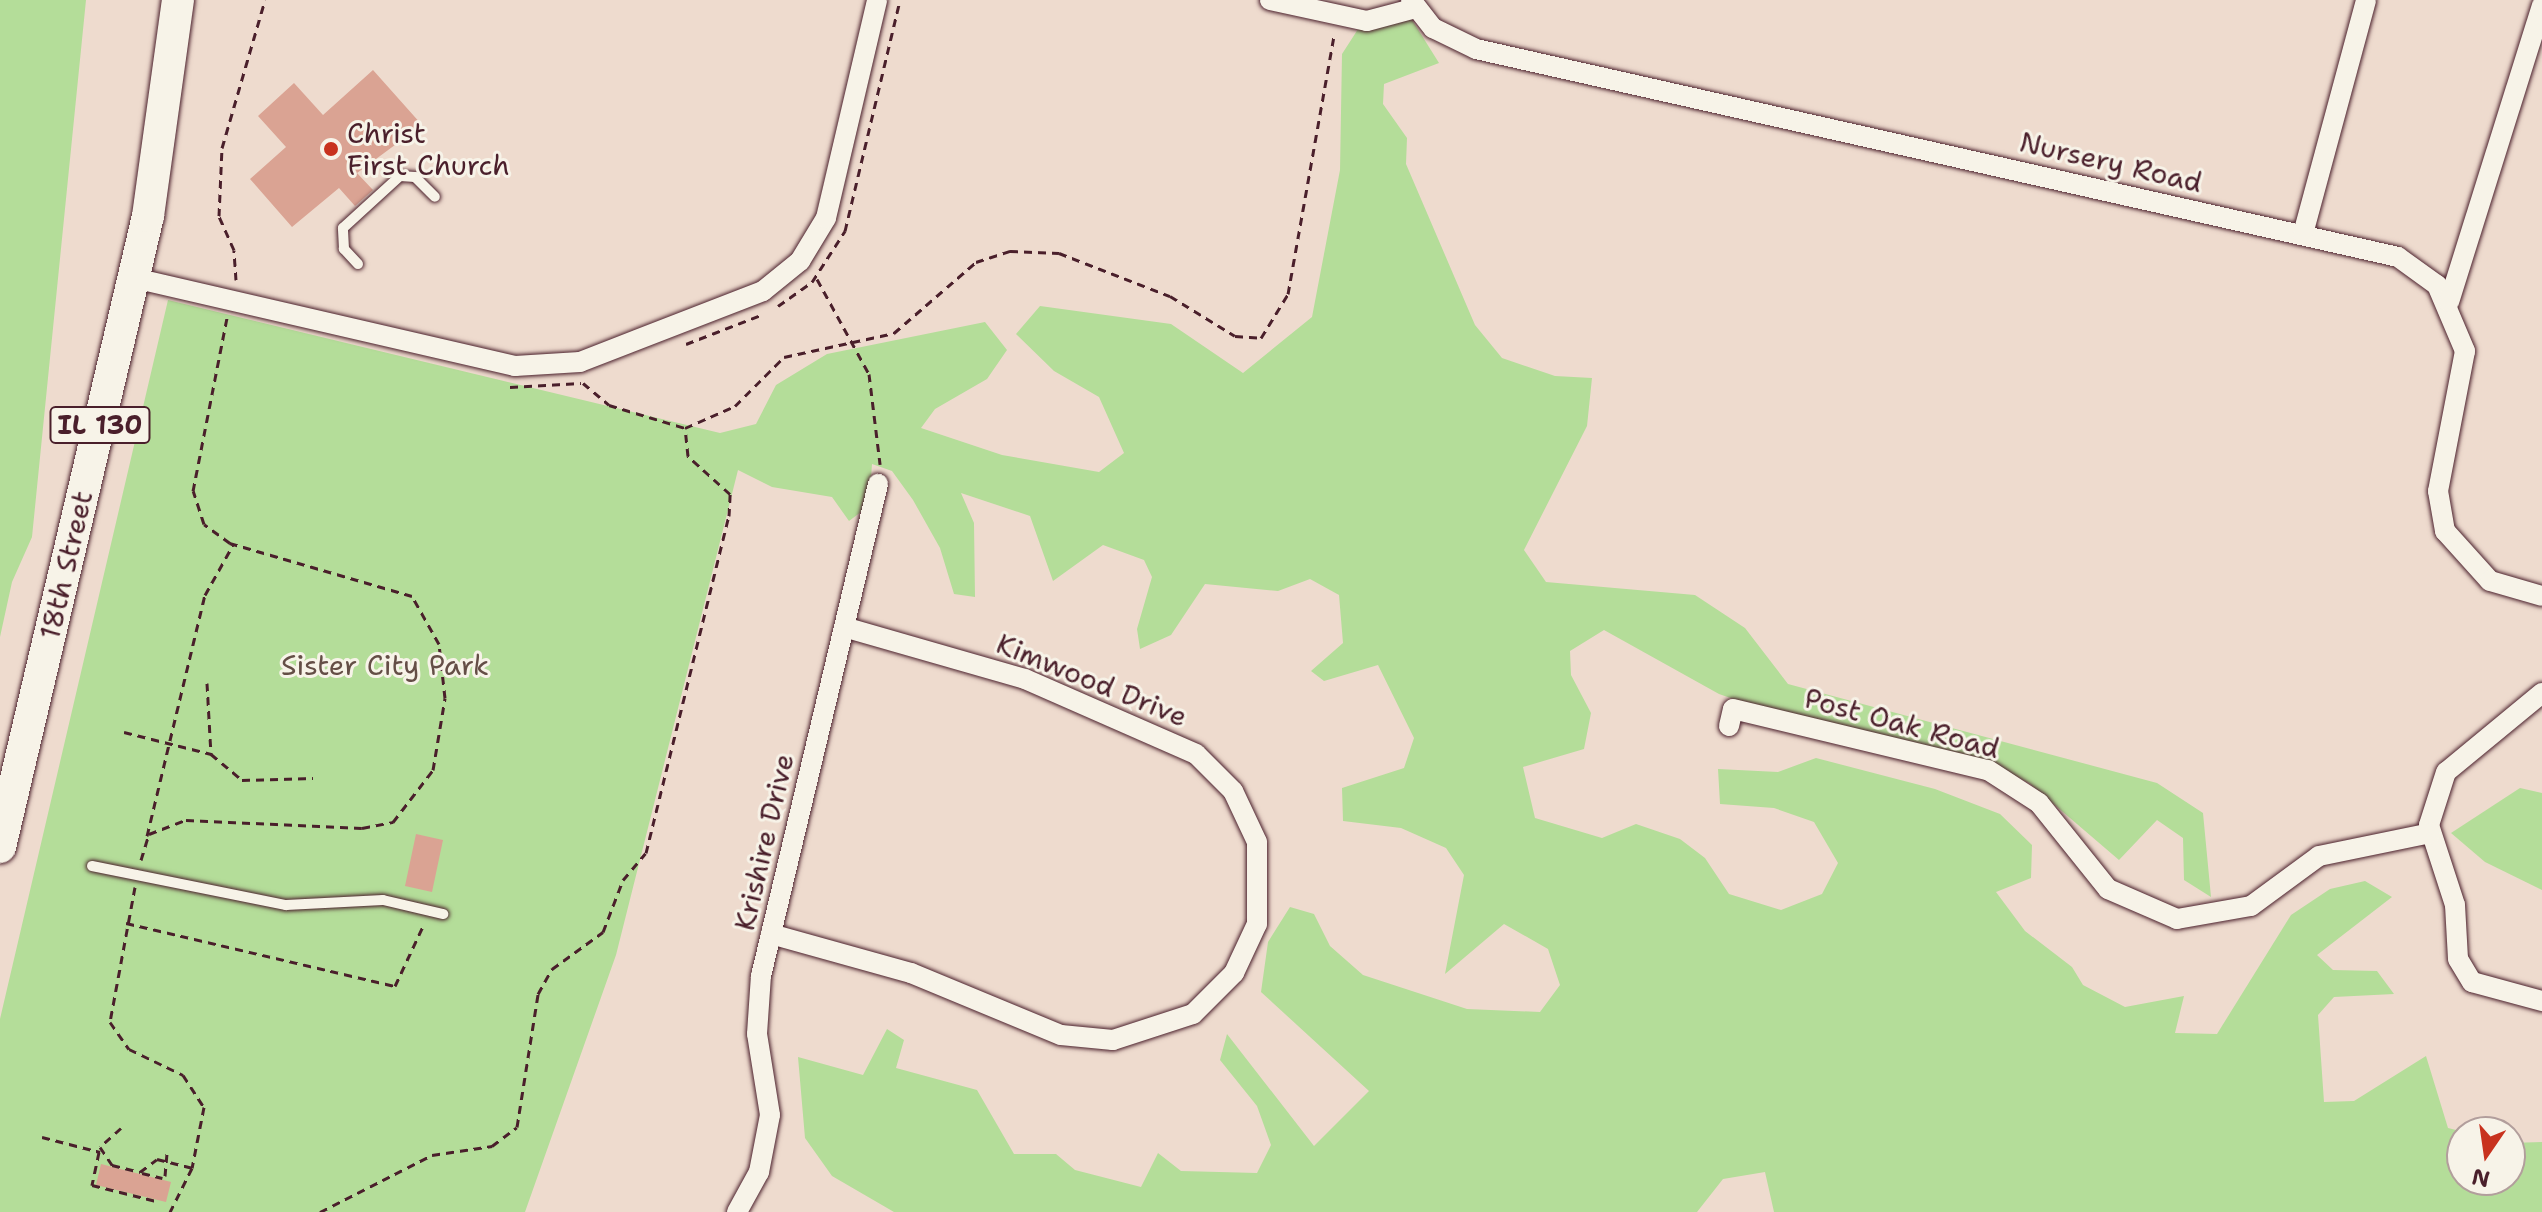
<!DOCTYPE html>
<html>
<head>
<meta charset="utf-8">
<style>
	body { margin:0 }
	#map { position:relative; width:2542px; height:1212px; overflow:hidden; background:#eedbce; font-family:"Shantell Sans",sans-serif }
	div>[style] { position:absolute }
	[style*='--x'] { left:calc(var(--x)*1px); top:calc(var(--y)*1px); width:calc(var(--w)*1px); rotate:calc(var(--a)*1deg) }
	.green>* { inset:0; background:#b4dd99 }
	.building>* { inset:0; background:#daa393 }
	.path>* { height:3px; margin-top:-1.5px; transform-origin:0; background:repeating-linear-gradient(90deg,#4a1f2b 0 8px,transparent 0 14px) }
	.roads { filter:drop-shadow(0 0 2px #4a1f2b) drop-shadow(0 0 2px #4a1f2b) }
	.service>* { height:10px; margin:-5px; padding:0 5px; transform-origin:5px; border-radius:5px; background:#f7f3e8 }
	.minor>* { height:20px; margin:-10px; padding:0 10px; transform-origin:10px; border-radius:10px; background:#f7f3e8 }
	.primary>* { height:32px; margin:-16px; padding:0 16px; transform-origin:16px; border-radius:16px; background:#f7f3e8 }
	.dots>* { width:22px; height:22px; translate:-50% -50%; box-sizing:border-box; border:4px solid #f7f3e8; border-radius:50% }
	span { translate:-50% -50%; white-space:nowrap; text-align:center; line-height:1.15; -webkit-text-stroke:6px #f7f3e8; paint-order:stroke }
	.shield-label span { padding:2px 6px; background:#f7f3e8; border:2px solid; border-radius:6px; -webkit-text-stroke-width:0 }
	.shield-label { font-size:26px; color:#4a1f2b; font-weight:700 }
	.poi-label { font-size:28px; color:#4a1f2b }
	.left { translate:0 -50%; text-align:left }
	.street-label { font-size:28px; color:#4a1f2b }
	.park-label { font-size:28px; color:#644e46 }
	.north { position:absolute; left:2446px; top:1116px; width:80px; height:80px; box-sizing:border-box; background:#f7f3e8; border:2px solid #b29e9c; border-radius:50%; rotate:193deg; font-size:22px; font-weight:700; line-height:32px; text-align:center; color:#4a1f2b }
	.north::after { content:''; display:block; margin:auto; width:28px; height:36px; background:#c8321e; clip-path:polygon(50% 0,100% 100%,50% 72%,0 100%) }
</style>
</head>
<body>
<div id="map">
	<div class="green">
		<i style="clip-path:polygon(0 0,86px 0,32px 537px,12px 582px,0 637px)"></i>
		<i style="clip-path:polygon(1404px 7px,1439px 63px,1384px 84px,1383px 104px,1407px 138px,1406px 164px,1475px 325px,1502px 358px,1555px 376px,1592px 378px,1587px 426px,1524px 550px,1546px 582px,1695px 595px,1745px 628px,1788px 684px,2157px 783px,2203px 813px,2211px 897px,2184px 880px,2183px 838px,2157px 820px,2119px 860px,2029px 783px,1981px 759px,1779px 715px,1719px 694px,1604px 630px,1570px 651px,1571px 675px,1591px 713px,1584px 749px,1523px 767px,1535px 818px,1602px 838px,1636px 824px,1680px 839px,1705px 858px,1729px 894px,1781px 910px,1822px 894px,1838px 863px,1814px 822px,1774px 808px,1720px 804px,1718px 769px,1778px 772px,1816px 758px,1935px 789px,2000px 814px,2032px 845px,2031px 878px,1996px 892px,2025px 931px,2072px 967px,2083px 985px,2125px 1007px,2184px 996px,2175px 1033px,2217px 1034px,2291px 915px,2330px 889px,2365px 881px,2392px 897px,2317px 955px,2333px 970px,2377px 971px,2394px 994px,2334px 997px,2318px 1015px,2324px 1102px,2354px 1101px,2426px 1056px,2448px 1128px,2464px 1132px,2462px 1180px,2510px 1180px,2510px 1143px,2542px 1142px,2542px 1212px,1774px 1212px,1765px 1172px,1723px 1179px,1697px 1212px,894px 1212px,832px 1176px,805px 1138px,798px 1057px,863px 1075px,887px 1029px,904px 1040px,896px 1068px,977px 1090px,1014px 1154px,1056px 1154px,1075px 1170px,1141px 1187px,1158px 1153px,1181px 1171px,1257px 1173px,1271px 1145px,1257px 1106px,1220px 1060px,1227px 1034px,1314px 1146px,1369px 1091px,1261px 992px,1268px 942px,1290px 907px,1314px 914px,1330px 946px,1363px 975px,1467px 1009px,1540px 1012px,1560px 985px,1548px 949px,1504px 924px,1445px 974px,1464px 875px,1446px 848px,1401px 828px,1343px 821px,1342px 788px,1404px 768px,1414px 738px,1378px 665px,1324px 681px,1311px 671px,1343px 643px,1339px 595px,1310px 579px,1278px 591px,1205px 584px,1171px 635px,1140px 649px,1137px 629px,1152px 577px,1144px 560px,1103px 545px,1053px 581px,1030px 516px,961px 493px,974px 523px,975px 597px,954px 594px,940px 548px,913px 500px,892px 471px,872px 464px,869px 506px,849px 521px,832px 497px,772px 487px,738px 470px,616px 955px,525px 1212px,0 1212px,0 1019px,168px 300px,720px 433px,756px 424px,776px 385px,827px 354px,985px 322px,1007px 350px,987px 379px,935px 409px,921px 428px,1002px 455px,1099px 472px,1124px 453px,1099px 397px,1054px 371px,1016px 334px,1040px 306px,1171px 324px,1243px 373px,1312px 317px,1340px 170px,1342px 54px,1371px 9px)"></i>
		<i style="clip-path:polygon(2520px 788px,2542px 793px,2542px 890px,2485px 862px,2451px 833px)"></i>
	</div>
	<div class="building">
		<i style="clip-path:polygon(373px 70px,422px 125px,357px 173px,373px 190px,355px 206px,339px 188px,292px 227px,250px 179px,286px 147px,258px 116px,294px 83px,323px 115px)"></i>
		<i style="clip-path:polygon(416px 834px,443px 840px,432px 892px,405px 886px)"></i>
		<i style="clip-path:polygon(101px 1164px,171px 1182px,166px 1202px,96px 1185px)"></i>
	</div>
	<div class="path">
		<i style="--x:817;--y:279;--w:108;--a:61.3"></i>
		<i style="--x:869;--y:374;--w:91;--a:83"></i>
		<i style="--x:236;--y:280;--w:30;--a:-94"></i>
		<i style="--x:234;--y:250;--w:37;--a:-114"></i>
		<i style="--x:219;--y:216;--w:68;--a:-87.5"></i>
		<i style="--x:222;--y:148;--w:154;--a:-73.8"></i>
		<i style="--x:778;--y:306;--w:42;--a:-35.2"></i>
		<i style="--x:812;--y:282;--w:61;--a:-57.1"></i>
		<i style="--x:845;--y:231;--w:237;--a:-76.6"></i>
		<i style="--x:686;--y:344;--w:80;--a:-21.1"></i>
		<i style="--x:583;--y:383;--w:34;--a:40"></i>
		<i style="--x:609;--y:405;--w:79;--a:16.8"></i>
		<i style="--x:510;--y:387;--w:71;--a:-3.2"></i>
		<i style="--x:207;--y:683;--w:71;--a:86.8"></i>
		<i style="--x:211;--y:754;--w:40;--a:40"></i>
		<i style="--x:242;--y:780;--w:71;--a:-1.6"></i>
		<i style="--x:124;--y:732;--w:90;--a:14.2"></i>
		<i style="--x:147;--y:836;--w:248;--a:-76.5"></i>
		<i style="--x:205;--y:595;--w:57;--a:-60.8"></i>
		<i style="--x:141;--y:860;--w:27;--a:-73"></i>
		<i style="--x:149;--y:834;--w:40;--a:-21"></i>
		<i style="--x:186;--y:820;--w:176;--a:2.6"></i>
		<i style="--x:362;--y:828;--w:32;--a:-11"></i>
		<i style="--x:393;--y:822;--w:66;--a:-52.4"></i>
		<i style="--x:433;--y:770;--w:73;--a:-80.5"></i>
		<i style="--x:445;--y:698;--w:54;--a:-96.3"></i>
		<i style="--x:439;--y:644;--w:55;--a:-119.4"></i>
		<i style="--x:412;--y:596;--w:190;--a:-163.8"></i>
		<i style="--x:230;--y:543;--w:32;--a:-144"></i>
		<i style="--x:204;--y:524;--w:35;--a:-108"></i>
		<i style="--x:193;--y:491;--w:176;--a:-78.9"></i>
		<i style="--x:135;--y:887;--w:137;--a:100.5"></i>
		<i style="--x:110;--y:1022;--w:33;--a:55"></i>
		<i style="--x:129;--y:1049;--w:60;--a:25.7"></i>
		<i style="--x:183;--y:1075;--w:38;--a:57"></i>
		<i style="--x:204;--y:1107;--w:62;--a:101.1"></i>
		<i style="--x:192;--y:1168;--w:49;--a:116.6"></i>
		<i style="--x:126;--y:923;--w:276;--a:13.2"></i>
		<i style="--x:395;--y:986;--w:68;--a:-64.9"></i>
		<i style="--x:121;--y:1128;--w:28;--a:138"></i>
		<i style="--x:100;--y:1147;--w:22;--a:56"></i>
		<i style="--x:112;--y:1165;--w:29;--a:14"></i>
		<i style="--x:140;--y:1172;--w:21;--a:-37"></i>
		<i style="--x:157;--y:1159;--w:36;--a:14"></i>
		<i style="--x:42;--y:1137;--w:60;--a:14.5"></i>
		<i style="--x:99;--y:1152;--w:34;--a:102"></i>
		<i style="--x:92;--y:1185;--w:66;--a:14"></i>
		<i style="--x:142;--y:1173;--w:21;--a:14"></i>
		<i style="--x:165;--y:1176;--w:25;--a:-85"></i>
		<i style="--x:320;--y:1212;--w:126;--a:-27"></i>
		<i style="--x:432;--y:1155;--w:61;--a:-8.5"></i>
		<i style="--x:492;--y:1146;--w:31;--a:-37"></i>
		<i style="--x:517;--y:1127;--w:135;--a:-81"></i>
		<i style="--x:538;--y:994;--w:29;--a:-61"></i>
		<i style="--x:552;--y:969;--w:63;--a:-36"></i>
		<i style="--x:603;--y:932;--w:56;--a:-69"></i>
		<i style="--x:623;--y:880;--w:35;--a:-50"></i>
		<i style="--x:646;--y:853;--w:347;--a:-76.2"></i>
		<i style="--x:729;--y:516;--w:22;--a:-87"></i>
		<i style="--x:730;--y:494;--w:57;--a:-137.9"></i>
		<i style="--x:688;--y:456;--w:28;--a:-96"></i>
		<i style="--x:685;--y:428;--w:55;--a:-23.7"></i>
		<i style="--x:735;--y:406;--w:69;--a:-45"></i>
		<i style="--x:784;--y:357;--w:113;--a:-12.3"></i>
		<i style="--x:894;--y:333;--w:108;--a:-40.9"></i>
		<i style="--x:976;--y:262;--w:36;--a:-18"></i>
		<i style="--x:1010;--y:251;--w:49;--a:2.3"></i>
		<i style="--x:1059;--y:253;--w:119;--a:21.2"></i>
		<i style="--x:1170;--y:296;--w:76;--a:31.6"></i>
		<i style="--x:1235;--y:336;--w:26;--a:4"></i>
		<i style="--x:1261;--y:338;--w:52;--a:-58.5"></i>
		<i style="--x:1288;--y:294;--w:263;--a:-79.9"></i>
	</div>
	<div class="roads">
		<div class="service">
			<i style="--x:358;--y:264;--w:21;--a:-133"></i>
			<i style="--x:344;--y:249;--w:21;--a:-93"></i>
			<i style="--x:343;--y:228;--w:77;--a:-42.4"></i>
			<i style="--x:400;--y:176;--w:15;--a:4"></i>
			<i style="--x:415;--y:177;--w:28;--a:45"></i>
			<i style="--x:92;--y:866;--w:198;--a:11.4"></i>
			<i style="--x:286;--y:905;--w:97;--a:-3"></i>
			<i style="--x:383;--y:900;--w:62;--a:13.1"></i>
		</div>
		<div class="minor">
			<i style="--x:1270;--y:0;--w:99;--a:12.2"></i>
			<i style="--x:1367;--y:21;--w:51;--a:-14.9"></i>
			<i style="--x:1411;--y:0;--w:36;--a:52"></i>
			<i style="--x:1433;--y:28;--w:48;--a:26"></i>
			<i style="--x:1476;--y:49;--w:945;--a:12.71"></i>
			<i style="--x:2398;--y:257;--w:48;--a:35.7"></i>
			<i style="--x:2437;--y:285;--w:72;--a:67"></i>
			<i style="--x:2465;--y:351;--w:143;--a:100.9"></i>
			<i style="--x:2438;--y:491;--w:41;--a:80.1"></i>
			<i style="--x:2445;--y:531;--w:67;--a:48"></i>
			<i style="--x:2490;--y:581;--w:54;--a:16.1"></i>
			<i style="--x:2303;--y:234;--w:242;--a:-74.9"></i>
			<i style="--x:134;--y:278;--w:391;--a:13"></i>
			<i style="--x:515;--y:366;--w:65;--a:-3.5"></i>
			<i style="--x:580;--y:362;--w:196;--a:-21.2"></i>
			<i style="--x:763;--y:291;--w:48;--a:-39"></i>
			<i style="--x:800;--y:261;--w:50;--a:-58.8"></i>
			<i style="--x:826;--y:218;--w:224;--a:-76.8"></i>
			<i style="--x:2449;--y:302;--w:311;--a:-72.6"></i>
			<i style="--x:2542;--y:693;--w:124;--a:140.5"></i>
			<i style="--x:2446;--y:772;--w:56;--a:107.8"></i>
			<i style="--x:2429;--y:825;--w:84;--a:72"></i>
			<i style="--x:2455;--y:905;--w:54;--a:86.8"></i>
			<i style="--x:2458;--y:959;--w:27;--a:59"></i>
			<i style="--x:2472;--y:982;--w:73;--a:15.2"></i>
			<i style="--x:1729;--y:726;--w:17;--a:-77"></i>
			<i style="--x:1733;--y:709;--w:262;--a:13.5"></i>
			<i style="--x:1988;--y:770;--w:61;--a:32.9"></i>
			<i style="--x:2039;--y:803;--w:110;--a:51.3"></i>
			<i style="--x:2108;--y:889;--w:75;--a:23.5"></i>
			<i style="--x:2177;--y:919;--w:75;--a:-10"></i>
			<i style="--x:2251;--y:906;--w:84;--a:-36.3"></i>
			<i style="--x:2319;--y:856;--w:114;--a:-11.6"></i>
			<i style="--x:771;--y:934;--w:145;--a:15.6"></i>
			<i style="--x:911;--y:973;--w:162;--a:22.5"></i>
			<i style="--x:1061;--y:1035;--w:52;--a:5.5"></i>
			<i style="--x:1113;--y:1040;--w:84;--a:-18"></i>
			<i style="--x:1193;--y:1014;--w:58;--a:-45"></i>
			<i style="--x:1234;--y:973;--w:54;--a:-64.9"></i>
			<i style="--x:1257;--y:924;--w:82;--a:-90"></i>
			<i style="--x:1257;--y:842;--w:56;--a:-115.2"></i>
			<i style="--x:1233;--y:791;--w:52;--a:-135"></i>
			<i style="--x:1196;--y:754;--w:187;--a:-156.3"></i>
			<i style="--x:1025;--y:679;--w:188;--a:-164"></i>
			<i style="--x:737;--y:1212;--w:46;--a:-61.2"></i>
			<i style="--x:759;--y:1172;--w:58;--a:-79.1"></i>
			<i style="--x:770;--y:1115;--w:82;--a:-99.1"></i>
			<i style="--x:757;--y:1034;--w:58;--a:-86.1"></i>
			<i style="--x:761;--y:976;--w:506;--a:-76.62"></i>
		</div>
		<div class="primary">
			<i style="--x:0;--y:847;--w:648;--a:-76.8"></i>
			<i style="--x:148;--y:216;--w:218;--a:-82.1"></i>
		</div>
	</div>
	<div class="dots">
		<i style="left:331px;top:149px;background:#c8321e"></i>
	</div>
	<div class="shield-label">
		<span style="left:100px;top:425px">IL 130</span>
	</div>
	<div class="poi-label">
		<span class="left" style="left:347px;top:149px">Christ<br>First Church</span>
	</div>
	<div class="street-label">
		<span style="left:2111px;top:162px;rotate:13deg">Nursery Road</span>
		<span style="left:66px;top:565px;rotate:-77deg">18th Street</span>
		<span style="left:1092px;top:680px;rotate:22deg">Kimwood Drive</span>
		<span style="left:1902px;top:723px;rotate:15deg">Post Oak Road</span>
		<span style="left:764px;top:842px;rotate:-77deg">Krishire Drive</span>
	</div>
	<div class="park-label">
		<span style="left:385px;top:665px">Sister City Park</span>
	</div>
	<div class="north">N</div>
</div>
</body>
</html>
